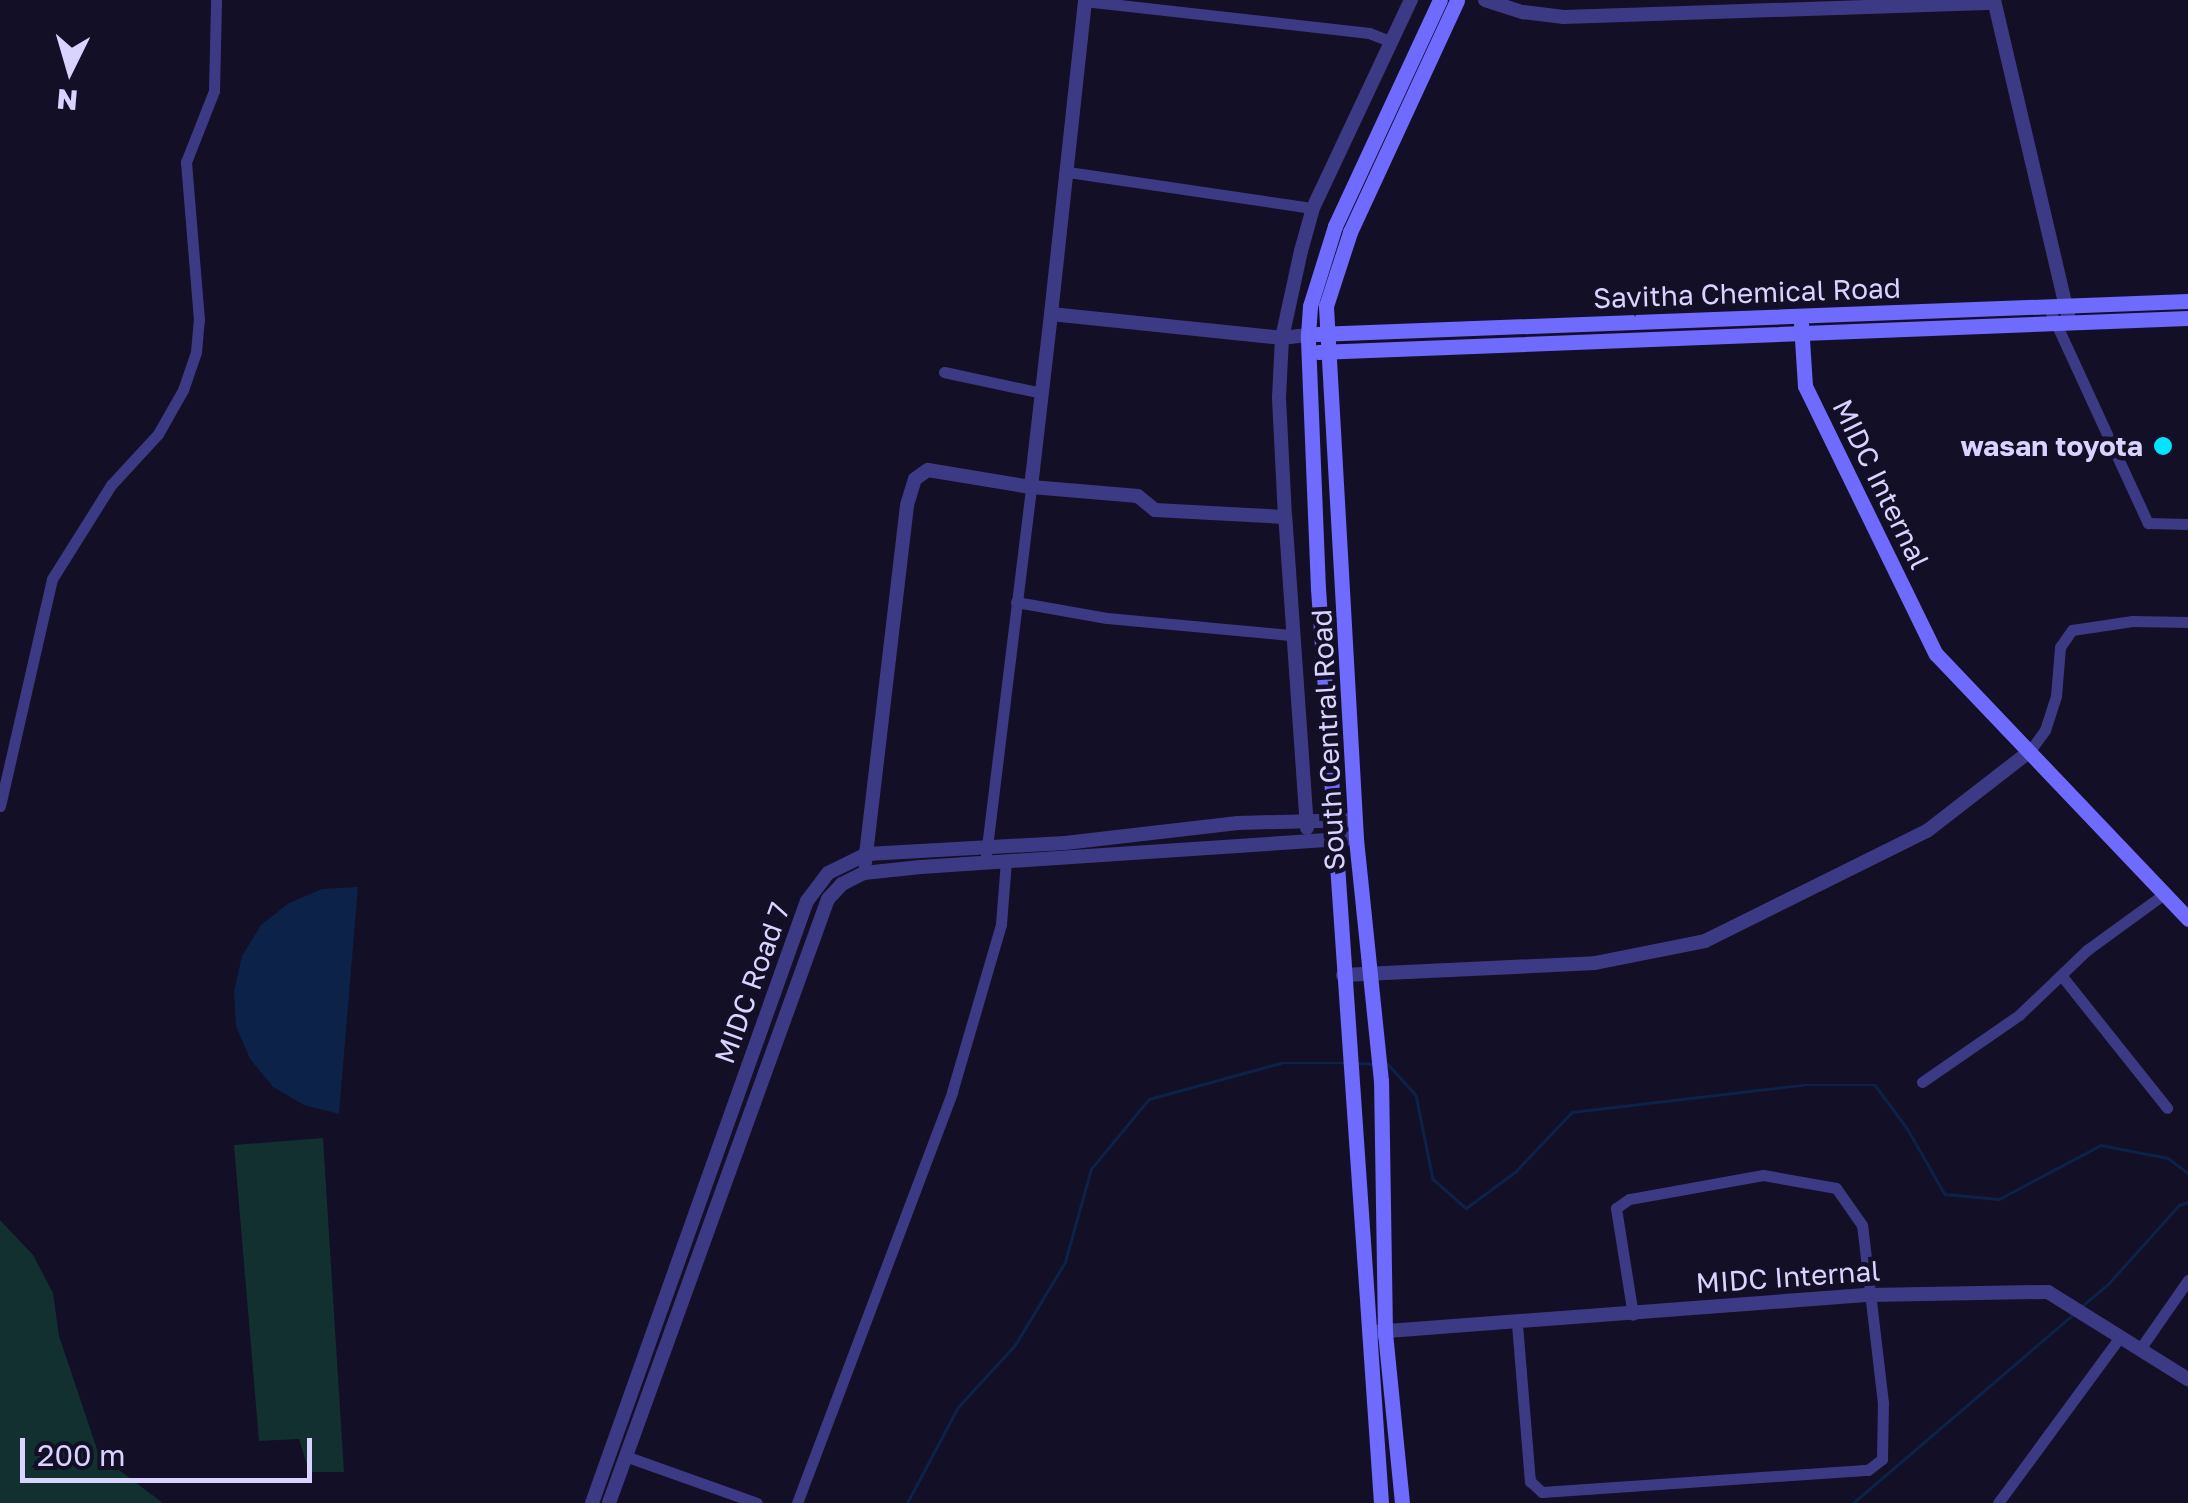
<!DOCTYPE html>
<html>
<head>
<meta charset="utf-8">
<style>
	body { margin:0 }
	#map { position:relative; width:2188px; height:1503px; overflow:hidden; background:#130f26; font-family:"Golos Text",sans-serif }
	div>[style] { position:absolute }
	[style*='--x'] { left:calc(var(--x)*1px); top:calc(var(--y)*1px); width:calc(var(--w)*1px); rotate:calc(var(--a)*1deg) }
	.green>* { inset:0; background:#12302f }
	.water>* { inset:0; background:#0c2248 }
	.stream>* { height:2.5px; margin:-1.25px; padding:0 1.25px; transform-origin:1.25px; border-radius:1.25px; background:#0c2248 }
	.minor>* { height:11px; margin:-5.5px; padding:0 5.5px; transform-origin:5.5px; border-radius:5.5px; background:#3d3a85 }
	.tertiary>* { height:14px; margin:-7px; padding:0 7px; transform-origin:7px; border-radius:7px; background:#3d3a85 }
	.secondary>* { height:15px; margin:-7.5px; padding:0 7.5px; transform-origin:7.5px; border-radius:7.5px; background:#6f6bff }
	.dots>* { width:28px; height:28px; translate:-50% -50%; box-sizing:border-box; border:5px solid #130f26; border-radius:50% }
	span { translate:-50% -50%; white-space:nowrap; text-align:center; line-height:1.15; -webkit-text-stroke:9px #130f26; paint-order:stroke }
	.street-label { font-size:28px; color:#d9d4ff }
	.poi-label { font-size:28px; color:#d9d4ff; font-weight:700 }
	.right { translate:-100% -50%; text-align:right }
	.north { position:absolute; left:20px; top:20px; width:100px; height:100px; -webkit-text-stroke:8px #130f26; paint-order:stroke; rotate:185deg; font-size:28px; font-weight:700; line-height:40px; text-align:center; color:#d9d4ff }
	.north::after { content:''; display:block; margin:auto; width:35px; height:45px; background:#d9d4ff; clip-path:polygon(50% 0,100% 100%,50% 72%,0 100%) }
	.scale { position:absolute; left:20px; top:1438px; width:292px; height:45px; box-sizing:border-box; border:5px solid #d9d4ff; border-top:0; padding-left:12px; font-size:30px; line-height:35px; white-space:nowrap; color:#d9d4ff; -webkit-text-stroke:8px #130f26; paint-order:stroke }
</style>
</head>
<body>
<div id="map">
	<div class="green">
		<i style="clip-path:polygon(323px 1138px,344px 1472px,309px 1472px,299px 1439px,259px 1441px,234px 1145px)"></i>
		<i style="clip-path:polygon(0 1220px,33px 1255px,53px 1293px,59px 1336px,99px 1455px,163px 1503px,0 1503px)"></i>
	</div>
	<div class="water">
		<i style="clip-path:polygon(358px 887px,339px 1114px,304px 1105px,273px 1087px,250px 1059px,236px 1026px,234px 991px,242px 956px,261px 925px,289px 903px,322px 889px)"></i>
	</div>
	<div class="stream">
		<i style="--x:1358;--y:1063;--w:17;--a:3"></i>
		<i style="--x:1388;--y:1064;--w:42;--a:47.9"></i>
		<i style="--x:1416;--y:1095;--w:86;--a:78.6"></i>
		<i style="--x:1433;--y:1179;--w:44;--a:41.3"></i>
		<i style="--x:1466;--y:1208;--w:61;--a:-36.3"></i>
		<i style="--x:1515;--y:1172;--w:83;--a:-46.5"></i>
		<i style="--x:1572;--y:1112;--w:232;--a:-6.7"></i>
		<i style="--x:1802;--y:1085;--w:73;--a:0"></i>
		<i style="--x:1875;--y:1085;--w:54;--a:53.3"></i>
		<i style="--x:1907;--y:1128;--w:76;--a:60.1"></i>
		<i style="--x:1945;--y:1194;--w:54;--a:5.3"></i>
		<i style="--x:1999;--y:1199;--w:115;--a:-27.9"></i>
		<i style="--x:2101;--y:1145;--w:68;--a:11"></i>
		<i style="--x:2168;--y:1158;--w:25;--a:37"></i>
		<i style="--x:2082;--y:1306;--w:35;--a:-40"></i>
		<i style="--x:2109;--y:1283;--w:105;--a:-48.1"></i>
		<i style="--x:2179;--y:1205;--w:9;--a:-18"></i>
		<i style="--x:907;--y:1503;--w:109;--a:-62"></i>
		<i style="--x:958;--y:1407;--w:84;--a:-47.4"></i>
		<i style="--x:1015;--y:1345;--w:97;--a:-58.9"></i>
		<i style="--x:1065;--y:1262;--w:97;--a:-74.4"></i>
		<i style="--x:1091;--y:1169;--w:91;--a:-50.4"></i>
		<i style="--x:1149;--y:1099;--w:137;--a:-15.3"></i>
		<i style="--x:1281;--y:1063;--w:64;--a:0"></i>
		<i style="--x:1853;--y:1503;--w:289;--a:-40.6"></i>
	</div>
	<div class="minor">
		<i style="--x:1084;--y:1;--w:287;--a:6.4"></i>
		<i style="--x:1369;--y:33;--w:22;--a:21"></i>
		<i style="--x:1068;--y:172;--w:248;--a:8.4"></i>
		<i style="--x:2048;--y:306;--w:239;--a:65.3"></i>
		<i style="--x:2148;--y:523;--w:40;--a:1.4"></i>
		<i style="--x:944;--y:372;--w:100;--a:12.1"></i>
		<i style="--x:1016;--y:602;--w:92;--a:10"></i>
		<i style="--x:1107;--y:618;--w:186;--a:5.3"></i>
		<i style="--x:2029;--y:752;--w:27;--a:-54"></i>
		<i style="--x:2045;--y:730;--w:36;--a:-72"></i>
		<i style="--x:2056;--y:696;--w:49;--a:-85.3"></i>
		<i style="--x:2060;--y:647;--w:21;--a:-55"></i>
		<i style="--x:2072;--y:630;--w:61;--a:-8.5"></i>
		<i style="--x:2132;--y:621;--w:56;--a:1"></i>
		<i style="--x:0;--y:806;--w:233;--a:-77.1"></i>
		<i style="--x:52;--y:579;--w:111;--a:-57.9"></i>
		<i style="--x:111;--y:485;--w:69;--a:-47.3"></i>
		<i style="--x:158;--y:434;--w:51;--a:-60.4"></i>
		<i style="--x:183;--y:390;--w:40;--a:-71.1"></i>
		<i style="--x:196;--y:352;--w:32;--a:-85"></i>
		<i style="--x:199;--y:320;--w:159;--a:-94.7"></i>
		<i style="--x:186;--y:162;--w:76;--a:-68.5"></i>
		<i style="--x:214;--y:91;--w:91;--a:-88.7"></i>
		<i style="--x:986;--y:855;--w:371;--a:-83"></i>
		<i style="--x:2061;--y:975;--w:170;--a:51.4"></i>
		<i style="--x:1922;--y:1082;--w:118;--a:-34.6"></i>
		<i style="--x:2019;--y:1015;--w:94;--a:-43.7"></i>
		<i style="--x:2087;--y:950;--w:95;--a:-36"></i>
		<i style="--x:1517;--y:1324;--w:158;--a:85.3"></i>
		<i style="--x:1530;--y:1481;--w:16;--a:43"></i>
		<i style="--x:1542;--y:1492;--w:327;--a:-3.9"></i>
		<i style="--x:1868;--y:1470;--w:18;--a:-38"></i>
		<i style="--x:1882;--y:1459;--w:56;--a:-89"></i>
		<i style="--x:1883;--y:1403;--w:179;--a:-96.7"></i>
		<i style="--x:1862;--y:1225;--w:45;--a:-125.1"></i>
		<i style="--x:1836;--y:1188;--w:74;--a:-169.9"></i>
		<i style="--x:1763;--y:1175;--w:136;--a:169.8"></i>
		<i style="--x:1629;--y:1199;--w:16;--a:145"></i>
		<i style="--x:1616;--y:1208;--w:108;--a:81"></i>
		<i style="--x:2140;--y:1349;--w:84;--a:-55.2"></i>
		<i style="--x:625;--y:1456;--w:140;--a:19.6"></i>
		<i style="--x:797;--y:1503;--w:439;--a:-69.3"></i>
		<i style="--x:952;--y:1092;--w:175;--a:-73.7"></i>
		<i style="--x:1001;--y:924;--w:63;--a:-85.5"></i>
		<i style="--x:1998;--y:1503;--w:206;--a:-53.7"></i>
	</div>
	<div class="tertiary">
		<i style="--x:1485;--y:0;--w:40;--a:18"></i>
		<i style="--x:1523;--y:12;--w:41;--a:7"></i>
		<i style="--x:1564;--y:17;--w:430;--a:-1.9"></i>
		<i style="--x:1994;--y:0;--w:332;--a:76.8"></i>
		<i style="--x:1051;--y:314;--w:316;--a:-83.8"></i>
		<i style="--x:1285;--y:517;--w:120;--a:-92.9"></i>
		<i style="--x:1279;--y:397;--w:59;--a:-87.1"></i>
		<i style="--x:1282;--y:338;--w:89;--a:-77.7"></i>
		<i style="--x:1301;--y:251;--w:45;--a:-74.4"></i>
		<i style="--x:1313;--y:208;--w:230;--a:-64.8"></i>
		<i style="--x:1307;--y:828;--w:312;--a:-94"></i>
		<i style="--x:1285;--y:517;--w:130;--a:-176.9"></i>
		<i style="--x:1155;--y:510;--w:22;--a:-141"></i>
		<i style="--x:1138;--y:496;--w:107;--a:-175.2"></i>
		<i style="--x:1031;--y:487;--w:174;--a:-83.4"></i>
		<i style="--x:1051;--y:314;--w:232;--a:5.9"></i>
		<i style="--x:1282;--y:338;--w:26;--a:-7"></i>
		<i style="--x:865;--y:863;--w:360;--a:-83.3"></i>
		<i style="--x:907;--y:505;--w:27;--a:-73"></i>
		<i style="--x:915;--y:479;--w:16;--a:-35"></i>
		<i style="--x:928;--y:470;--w:104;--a:9.4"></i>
		<i style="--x:1343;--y:975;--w:252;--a:-2.7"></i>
		<i style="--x:1595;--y:963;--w:112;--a:-11.3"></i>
		<i style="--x:1705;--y:941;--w:248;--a:-26.4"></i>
		<i style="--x:1927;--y:831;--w:129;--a:-37.8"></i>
		<i style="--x:1374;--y:1332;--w:496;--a:-4.3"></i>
		<i style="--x:1869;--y:1295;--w:179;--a:-1"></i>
		<i style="--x:2048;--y:1292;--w:165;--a:31.9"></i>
		<i style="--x:592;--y:1503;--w:639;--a:-70.35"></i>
		<i style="--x:807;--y:901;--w:35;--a:-53"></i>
		<i style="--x:828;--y:873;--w:43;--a:-26"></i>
		<i style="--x:867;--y:854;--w:198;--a:-3.2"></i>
		<i style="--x:1065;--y:843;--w:174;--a:-6.6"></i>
		<i style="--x:1238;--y:823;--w:117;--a:-1.5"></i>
		<i style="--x:609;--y:1503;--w:642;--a:-70.07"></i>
		<i style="--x:828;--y:899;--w:21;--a:-47"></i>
		<i style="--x:842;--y:884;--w:25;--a:-27"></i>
		<i style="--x:864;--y:873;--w:57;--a:-6"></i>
		<i style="--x:921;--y:867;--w:436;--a:-3.8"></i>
	</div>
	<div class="secondary">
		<i style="--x:1801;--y:324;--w:62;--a:86.3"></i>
		<i style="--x:1805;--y:386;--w:298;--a:64"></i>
		<i style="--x:1936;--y:654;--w:366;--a:46.4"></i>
		<i style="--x:1317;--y:334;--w:872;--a:-2.17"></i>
		<i style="--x:1318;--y:352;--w:871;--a:-2.24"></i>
		<i style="--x:1381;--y:1503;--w:916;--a:-93.94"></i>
		<i style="--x:1318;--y:589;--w:254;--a:-92.3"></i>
		<i style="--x:1308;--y:335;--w:29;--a:-86"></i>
		<i style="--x:1310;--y:306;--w:84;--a:-72.6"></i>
		<i style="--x:1335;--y:226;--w:249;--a:-65.1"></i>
		<i style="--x:1402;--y:1503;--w:172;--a:-95.7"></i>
		<i style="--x:1385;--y:1332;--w:251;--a:-90.9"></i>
		<i style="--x:1381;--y:1081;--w:244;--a:-95.9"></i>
		<i style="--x:1356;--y:838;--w:533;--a:-93.23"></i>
		<i style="--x:1326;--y:306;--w:78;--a:-72"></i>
		<i style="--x:1350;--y:232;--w:255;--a:-65.2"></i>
	</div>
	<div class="dots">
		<i style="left:2163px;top:446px;background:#00e5ff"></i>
	</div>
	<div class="street-label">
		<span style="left:1747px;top:293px;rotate:-2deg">Savitha Chemical Road</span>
		<span style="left:1881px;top:484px;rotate:64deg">MIDC Internal</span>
		<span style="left:1328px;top:740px;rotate:-93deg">South Central Road</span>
		<span style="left:752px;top:983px;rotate:-70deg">MIDC Road 7</span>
		<span style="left:1788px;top:1277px;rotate:-4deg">MIDC Internal</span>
	</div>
	<div class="poi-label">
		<span class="right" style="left:2143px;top:446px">wasan toyota</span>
	</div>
	<div class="north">N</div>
	<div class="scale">200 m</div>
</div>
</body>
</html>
